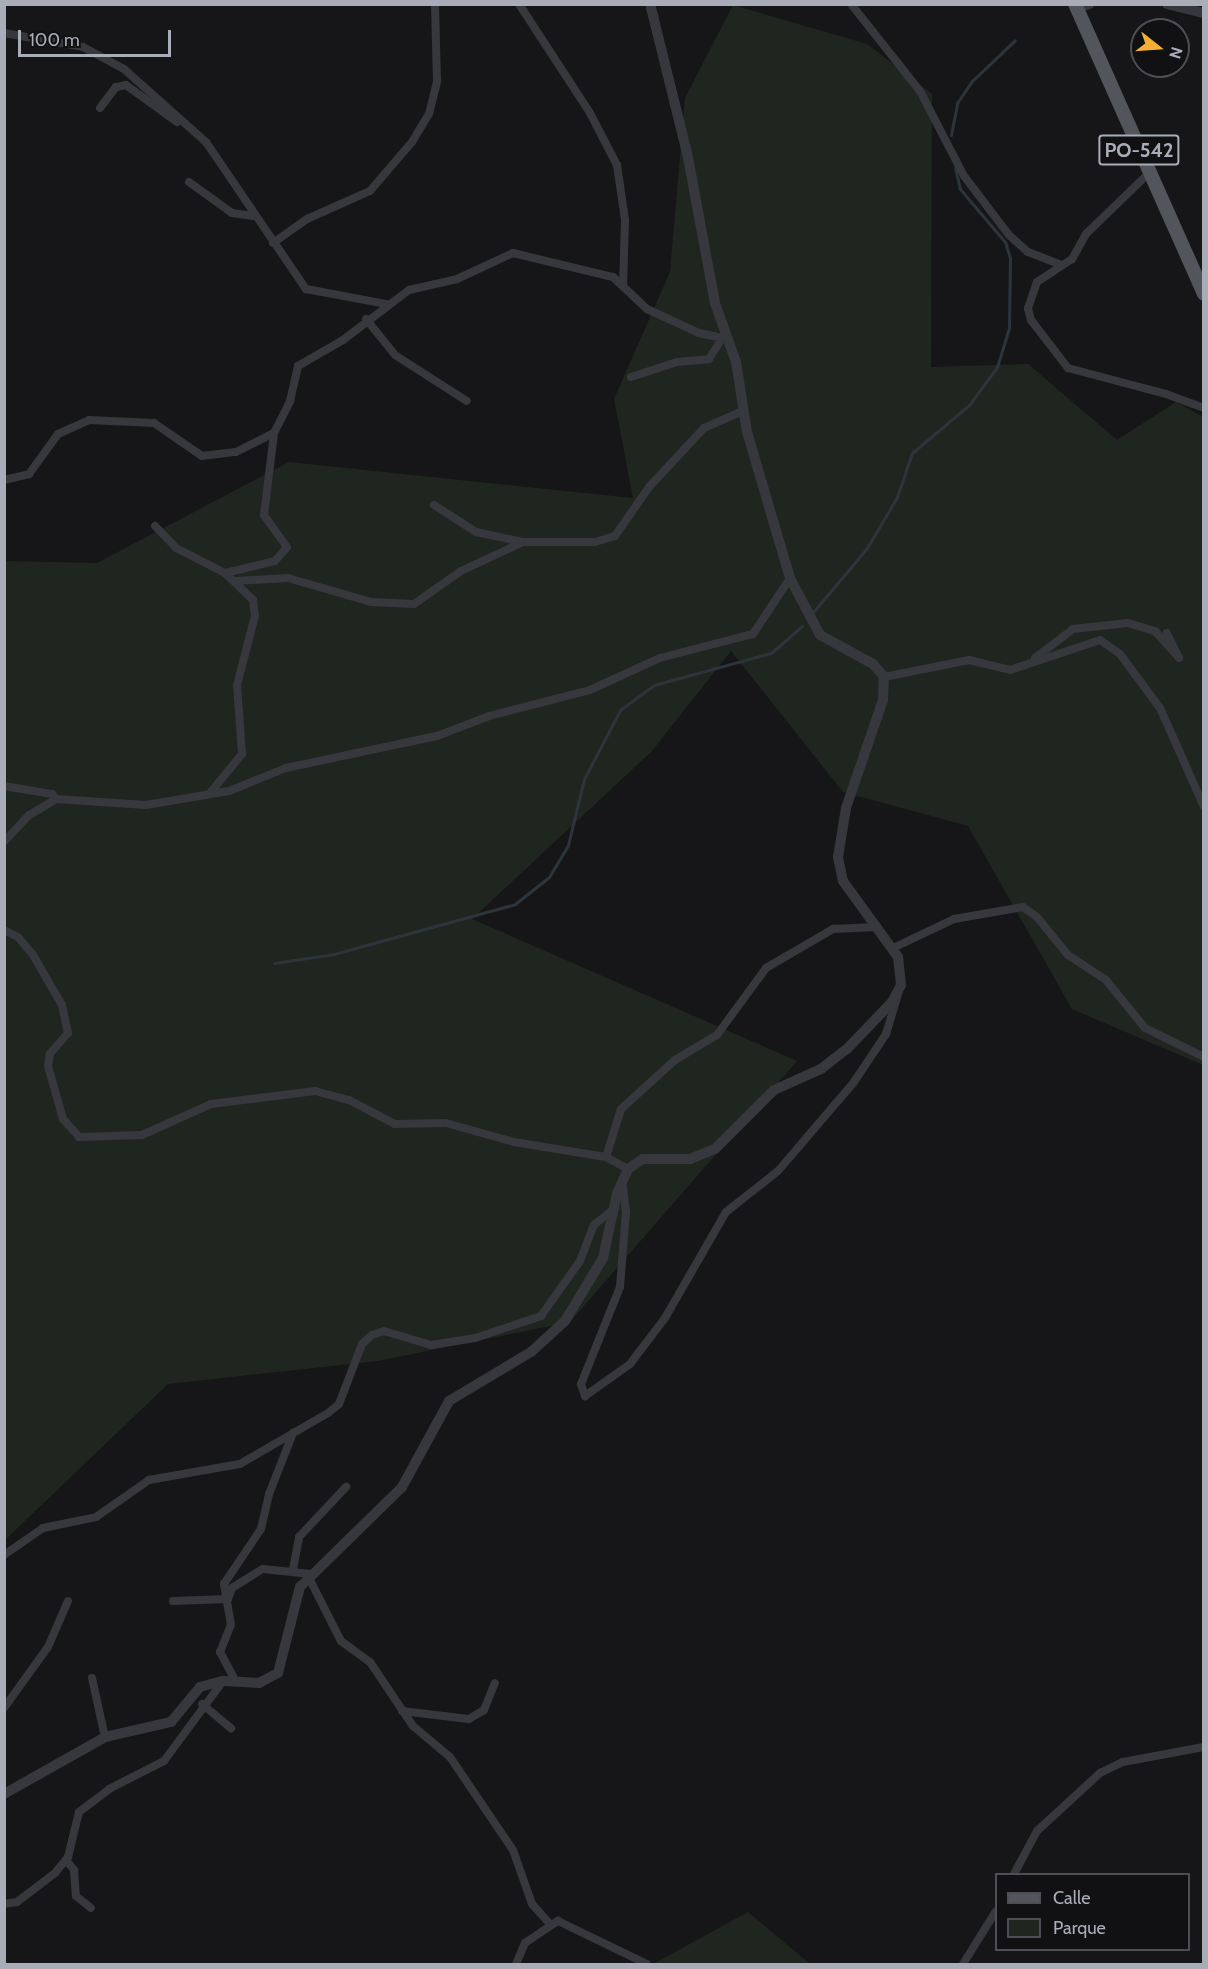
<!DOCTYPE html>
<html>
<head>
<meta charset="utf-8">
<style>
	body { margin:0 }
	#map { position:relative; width:1208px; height:1969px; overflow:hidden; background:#161618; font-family:Cabin,sans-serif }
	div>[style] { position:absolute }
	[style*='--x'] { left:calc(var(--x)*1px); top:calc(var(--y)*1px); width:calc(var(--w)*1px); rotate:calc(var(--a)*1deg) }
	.green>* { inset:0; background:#1e261f }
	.stream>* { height:3px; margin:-1.5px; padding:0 1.5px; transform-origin:1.5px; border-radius:1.5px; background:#2c353c }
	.minor>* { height:8px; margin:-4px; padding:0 4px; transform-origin:4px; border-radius:4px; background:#37383d }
	.tertiary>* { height:10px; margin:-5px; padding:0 5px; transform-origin:5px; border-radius:5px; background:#37383d }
	.primary>* { height:14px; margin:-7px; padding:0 7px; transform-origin:7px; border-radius:7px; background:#53555c }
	span { translate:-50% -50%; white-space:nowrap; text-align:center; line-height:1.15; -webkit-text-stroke:4.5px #111113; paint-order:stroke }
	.shield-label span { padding:2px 4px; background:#111113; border:2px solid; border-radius:4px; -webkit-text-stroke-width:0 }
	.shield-label { font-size:20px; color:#a8adb8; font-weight:700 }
	.frame { position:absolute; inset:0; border:6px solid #a8adb8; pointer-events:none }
	.legend { position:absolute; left:995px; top:1873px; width:195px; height:78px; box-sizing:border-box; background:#111113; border:2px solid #4d4f55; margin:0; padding:8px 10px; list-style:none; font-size:18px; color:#a8adb8 }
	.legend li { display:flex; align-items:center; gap:12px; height:30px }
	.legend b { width:30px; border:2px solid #4d4f55 }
	.north { position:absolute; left:1130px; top:18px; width:60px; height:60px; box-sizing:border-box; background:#111113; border:2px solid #4d4f55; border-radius:50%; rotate:107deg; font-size:16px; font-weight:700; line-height:24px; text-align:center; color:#a8adb8 }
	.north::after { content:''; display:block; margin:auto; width:21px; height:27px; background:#f2b134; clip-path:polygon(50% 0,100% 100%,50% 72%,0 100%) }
	.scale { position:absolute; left:18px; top:30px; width:153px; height:27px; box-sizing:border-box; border:3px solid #a8adb8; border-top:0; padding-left:8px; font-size:18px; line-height:21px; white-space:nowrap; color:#a8adb8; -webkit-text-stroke:4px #111113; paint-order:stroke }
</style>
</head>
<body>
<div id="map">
	<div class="green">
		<i style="clip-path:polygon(733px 5px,867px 44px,932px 94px,931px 367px,1028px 364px,1117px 440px,1176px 402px,1203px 417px,1203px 1065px,1072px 1009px,968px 826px,843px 792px,731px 651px,652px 751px,472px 919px,797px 1061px,570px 1322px,378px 1361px,168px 1384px,5px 1540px,5px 561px,97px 563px,289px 462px,633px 498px,614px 399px,670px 272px,685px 98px)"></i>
		<i style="clip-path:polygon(748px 1912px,810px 1964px,653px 1964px)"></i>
	</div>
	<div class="stream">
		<i style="--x:951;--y:135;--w:33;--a:-79"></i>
		<i style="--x:957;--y:103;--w:27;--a:-56"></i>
		<i style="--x:972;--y:81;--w:59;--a:-43.6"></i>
		<i style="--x:814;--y:611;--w:82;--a:-49.9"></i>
		<i style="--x:867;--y:548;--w:59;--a:-59.5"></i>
		<i style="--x:897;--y:497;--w:46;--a:-71.2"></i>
		<i style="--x:912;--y:453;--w:75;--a:-40.1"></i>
		<i style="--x:969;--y:405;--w:47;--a:-53.6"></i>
		<i style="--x:997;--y:367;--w:41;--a:-72.9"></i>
		<i style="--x:1009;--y:328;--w:70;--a:-89.2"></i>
		<i style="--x:1010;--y:258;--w:17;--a:-107"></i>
		<i style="--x:1005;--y:242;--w:70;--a:-130.3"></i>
		<i style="--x:960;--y:189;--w:22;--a:-103"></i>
		<i style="--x:274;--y:963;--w:61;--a:-8.5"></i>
		<i style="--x:334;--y:954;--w:188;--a:-15.4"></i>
		<i style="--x:515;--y:904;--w:43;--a:-38.5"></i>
		<i style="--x:549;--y:877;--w:37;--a:-59"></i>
		<i style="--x:568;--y:845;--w:68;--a:-76.4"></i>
		<i style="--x:584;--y:779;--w:78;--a:-62.4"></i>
		<i style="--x:620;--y:710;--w:42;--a:-36.3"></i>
		<i style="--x:654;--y:685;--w:121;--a:-15.3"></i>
		<i style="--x:771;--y:653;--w:41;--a:-41.1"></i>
	</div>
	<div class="minor">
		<i style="--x:519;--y:4;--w:130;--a:56.9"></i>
		<i style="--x:590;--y:113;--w:59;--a:62.6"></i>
		<i style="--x:617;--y:165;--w:56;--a:81.7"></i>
		<i style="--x:625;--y:220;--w:66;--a:91.7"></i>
		<i style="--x:851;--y:4;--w:111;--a:51.6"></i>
		<i style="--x:920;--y:91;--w:96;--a:62.6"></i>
		<i style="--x:964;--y:176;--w:74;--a:52.7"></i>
		<i style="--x:1009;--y:235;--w:25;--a:42"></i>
		<i style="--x:1028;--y:252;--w:36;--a:21"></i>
		<i style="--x:4;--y:33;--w:80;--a:10"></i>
		<i style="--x:83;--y:47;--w:47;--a:28.2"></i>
		<i style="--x:124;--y:69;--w:110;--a:41.7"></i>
		<i style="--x:206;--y:142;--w:178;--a:55.8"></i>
		<i style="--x:306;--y:289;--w:81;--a:10.6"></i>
		<i style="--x:100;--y:108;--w:26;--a:-53"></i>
		<i style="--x:116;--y:87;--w:10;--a:-11"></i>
		<i style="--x:126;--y:85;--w:63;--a:36"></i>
		<i style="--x:1149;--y:173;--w:88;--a:135.9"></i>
		<i style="--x:1086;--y:234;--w:29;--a:119"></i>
		<i style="--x:1072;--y:259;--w:42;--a:146.7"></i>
		<i style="--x:1037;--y:282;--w:28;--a:109"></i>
		<i style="--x:1028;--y:308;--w:12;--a:76"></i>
		<i style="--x:1031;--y:320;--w:61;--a:52.4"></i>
		<i style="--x:1068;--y:368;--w:101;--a:14.9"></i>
		<i style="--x:1166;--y:394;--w:40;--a:20.2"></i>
		<i style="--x:189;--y:182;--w:53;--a:35.8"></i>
		<i style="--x:232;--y:213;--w:21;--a:8"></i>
		<i style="--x:273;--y:243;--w:42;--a:-35.2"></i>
		<i style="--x:307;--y:219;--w:69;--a:-24"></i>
		<i style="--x:370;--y:191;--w:65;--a:-49.4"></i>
		<i style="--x:412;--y:142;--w:33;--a:-59"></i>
		<i style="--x:429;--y:114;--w:34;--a:-76"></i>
		<i style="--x:437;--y:81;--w:77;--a:-91.5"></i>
		<i style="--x:366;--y:319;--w:46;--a:51.1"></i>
		<i style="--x:395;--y:355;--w:85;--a:32.6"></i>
		<i style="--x:631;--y:377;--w:48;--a:-18.1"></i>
		<i style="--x:677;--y:362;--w:32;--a:-5"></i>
		<i style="--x:709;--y:359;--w:25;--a:-58"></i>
		<i style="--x:4;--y:480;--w:26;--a:-13"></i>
		<i style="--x:29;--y:474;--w:49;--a:-54.1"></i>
		<i style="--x:58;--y:434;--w:34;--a:-24"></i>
		<i style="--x:89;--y:420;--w:65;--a:2.6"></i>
		<i style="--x:154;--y:423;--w:58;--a:34.5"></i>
		<i style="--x:202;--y:456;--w:34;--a:-7"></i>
		<i style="--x:236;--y:452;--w:42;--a:-26.6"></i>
		<i style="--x:274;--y:433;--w:36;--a:-63"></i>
		<i style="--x:290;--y:401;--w:36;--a:-77"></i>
		<i style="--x:298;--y:366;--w:52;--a:-30"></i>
		<i style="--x:343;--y:340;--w:83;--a:-37.1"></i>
		<i style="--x:409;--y:290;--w:49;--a:-12.9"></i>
		<i style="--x:457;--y:279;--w:62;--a:-24.9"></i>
		<i style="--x:513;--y:253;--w:103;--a:13.5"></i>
		<i style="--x:613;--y:277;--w:47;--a:43.3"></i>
		<i style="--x:647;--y:309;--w:57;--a:24.8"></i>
		<i style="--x:699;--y:333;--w:29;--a:12"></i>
		<i style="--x:434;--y:505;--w:50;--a:32.7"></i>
		<i style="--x:476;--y:532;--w:48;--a:12"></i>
		<i style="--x:155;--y:526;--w:30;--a:46"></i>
		<i style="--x:176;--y:548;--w:55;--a:27"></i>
		<i style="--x:235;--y:581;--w:53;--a:-3.2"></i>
		<i style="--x:288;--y:578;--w:86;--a:16.1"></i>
		<i style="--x:371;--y:602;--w:43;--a:2.7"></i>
		<i style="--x:414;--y:604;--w:57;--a:-35.1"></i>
		<i style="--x:461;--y:571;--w:68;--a:-25.1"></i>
		<i style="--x:523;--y:542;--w:72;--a:0"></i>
		<i style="--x:595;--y:542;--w:21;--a:-17"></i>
		<i style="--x:615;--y:536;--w:60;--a:-55.2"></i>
		<i style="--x:649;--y:487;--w:81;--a:-47"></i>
		<i style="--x:704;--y:428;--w:43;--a:-23.6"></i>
		<i style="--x:1035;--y:658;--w:48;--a:-37.3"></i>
		<i style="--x:1073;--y:629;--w:55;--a:-6.2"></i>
		<i style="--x:1128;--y:623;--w:28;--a:17"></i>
		<i style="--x:1155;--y:631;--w:36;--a:48"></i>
		<i style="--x:1179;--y:658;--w:28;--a:-116"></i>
		<i style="--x:884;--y:677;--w:87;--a:-11.3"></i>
		<i style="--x:969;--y:660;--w:42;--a:13.7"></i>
		<i style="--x:1010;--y:670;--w:95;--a:-18.4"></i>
		<i style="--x:1100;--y:640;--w:24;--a:35"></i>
		<i style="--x:1120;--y:654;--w:67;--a:53.5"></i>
		<i style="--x:1160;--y:708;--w:108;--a:66"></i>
		<i style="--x:4;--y:786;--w:49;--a:9.5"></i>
		<i style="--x:52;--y:794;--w:6;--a:51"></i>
		<i style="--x:56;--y:799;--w:31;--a:149"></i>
		<i style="--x:29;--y:815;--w:37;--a:133"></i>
		<i style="--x:210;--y:793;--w:50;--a:-50.6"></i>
		<i style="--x:242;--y:754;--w:69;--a:-94.1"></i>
		<i style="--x:237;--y:685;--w:71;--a:-75.4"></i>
		<i style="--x:255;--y:616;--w:16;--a:-97"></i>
		<i style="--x:253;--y:600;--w:39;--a:-136"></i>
		<i style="--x:225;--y:573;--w:51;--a:-13.5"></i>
		<i style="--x:275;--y:561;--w:18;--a:-49"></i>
		<i style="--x:287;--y:547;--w:39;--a:-126"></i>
		<i style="--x:264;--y:515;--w:83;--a:-83"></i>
		<i style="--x:56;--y:799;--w:90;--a:3.8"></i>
		<i style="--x:146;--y:805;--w:84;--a:-9.6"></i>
		<i style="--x:229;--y:791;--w:61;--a:-22"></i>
		<i style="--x:286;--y:768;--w:154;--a:-12"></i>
		<i style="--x:437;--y:736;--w:56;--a:-21"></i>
		<i style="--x:489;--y:716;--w:104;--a:-14.4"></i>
		<i style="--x:590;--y:690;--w:77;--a:-24.6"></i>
		<i style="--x:660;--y:658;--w:96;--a:-14.5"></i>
		<i style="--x:753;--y:634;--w:67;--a:-56.5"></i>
		<i style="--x:4;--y:930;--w:16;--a:27"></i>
		<i style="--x:18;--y:937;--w:23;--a:50"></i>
		<i style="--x:33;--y:955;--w:58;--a:59.9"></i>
		<i style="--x:62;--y:1005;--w:29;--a:78"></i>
		<i style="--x:68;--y:1033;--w:28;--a:131"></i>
		<i style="--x:50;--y:1054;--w:12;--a:99"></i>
		<i style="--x:48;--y:1066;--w:55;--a:74.2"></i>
		<i style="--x:63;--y:1119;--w:24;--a:48"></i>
		<i style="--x:79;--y:1137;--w:63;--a:-1.8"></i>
		<i style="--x:142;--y:1135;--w:76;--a:-24.2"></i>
		<i style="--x:211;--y:1104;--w:105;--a:-7.1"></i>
		<i style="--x:315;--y:1091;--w:35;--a:15"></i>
		<i style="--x:349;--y:1100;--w:52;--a:27.6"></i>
		<i style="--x:395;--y:1124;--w:51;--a:-1.1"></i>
		<i style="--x:446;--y:1123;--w:71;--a:15.6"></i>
		<i style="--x:514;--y:1142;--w:93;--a:9.3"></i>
		<i style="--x:606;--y:1157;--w:25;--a:29"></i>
		<i style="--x:893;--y:948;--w:68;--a:-25.4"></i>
		<i style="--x:954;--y:919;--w:70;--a:-9.9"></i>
		<i style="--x:1023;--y:907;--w:17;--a:36"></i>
		<i style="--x:1037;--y:917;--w:49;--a:50.8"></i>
		<i style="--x:1068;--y:955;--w:45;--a:33.3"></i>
		<i style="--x:1106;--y:980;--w:62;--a:50.9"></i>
		<i style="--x:1145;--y:1028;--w:66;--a:26.2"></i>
		<i style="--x:606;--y:1157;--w:50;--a:-72.6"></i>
		<i style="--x:621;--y:1109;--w:73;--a:-42.2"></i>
		<i style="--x:675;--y:1060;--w:49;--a:-30.8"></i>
		<i style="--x:717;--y:1035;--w:83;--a:-53.8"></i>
		<i style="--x:766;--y:968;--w:78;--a:-30.2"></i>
		<i style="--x:833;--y:929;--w:44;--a:-2.6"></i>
		<i style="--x:622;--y:1180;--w:32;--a:83"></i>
		<i style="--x:626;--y:1212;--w:75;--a:94.6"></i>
		<i style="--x:620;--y:1287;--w:105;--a:111.9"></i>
		<i style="--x:581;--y:1384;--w:13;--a:72"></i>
		<i style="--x:585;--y:1396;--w:55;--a:-35.4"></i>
		<i style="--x:630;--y:1364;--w:58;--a:-52.7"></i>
		<i style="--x:665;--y:1318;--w:122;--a:-60.1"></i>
		<i style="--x:726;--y:1212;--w:66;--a:-38.3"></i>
		<i style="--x:778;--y:1171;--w:117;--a:-49.5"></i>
		<i style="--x:854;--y:1082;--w:58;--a:-56.3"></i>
		<i style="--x:886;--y:1034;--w:45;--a:-73.2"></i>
		<i style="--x:4;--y:1555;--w:47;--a:-34.7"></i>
		<i style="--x:43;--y:1528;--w:54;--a:-11.7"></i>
		<i style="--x:96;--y:1517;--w:65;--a:-34.9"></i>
		<i style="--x:149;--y:1480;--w:92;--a:-10"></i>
		<i style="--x:240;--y:1464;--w:102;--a:-30.1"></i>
		<i style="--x:328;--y:1413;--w:14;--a:-39"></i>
		<i style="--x:339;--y:1404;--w:64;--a:-69"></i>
		<i style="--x:362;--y:1344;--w:13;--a:-42"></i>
		<i style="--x:372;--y:1335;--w:13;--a:-18"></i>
		<i style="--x:384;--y:1331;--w:49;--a:16.6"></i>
		<i style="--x:431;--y:1345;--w:45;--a:-9"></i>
		<i style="--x:475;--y:1338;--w:70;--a:-18.4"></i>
		<i style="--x:541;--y:1316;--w:67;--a:-54.7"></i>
		<i style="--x:580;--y:1261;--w:39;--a:-69"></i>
		<i style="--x:594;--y:1225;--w:27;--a:-39"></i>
		<i style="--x:293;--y:1569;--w:33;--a:-79"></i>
		<i style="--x:299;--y:1537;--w:69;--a:-46.8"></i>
		<i style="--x:308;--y:1576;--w:73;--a:63.1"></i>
		<i style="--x:341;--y:1641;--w:36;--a:36"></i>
		<i style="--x:370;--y:1662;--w:77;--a:56.1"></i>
		<i style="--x:413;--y:1726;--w:48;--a:40"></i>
		<i style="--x:450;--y:1757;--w:112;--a:55.9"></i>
		<i style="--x:513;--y:1850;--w:57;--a:70.6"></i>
		<i style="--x:532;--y:1904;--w:25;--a:48"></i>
		<i style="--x:228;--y:1599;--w:12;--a:-70"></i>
		<i style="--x:232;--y:1588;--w:36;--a:-32"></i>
		<i style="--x:263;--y:1569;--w:48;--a:5.9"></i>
		<i style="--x:173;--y:1601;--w:55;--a:-2.1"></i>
		<i style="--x:92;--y:1678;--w:60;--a:77.6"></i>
		<i style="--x:236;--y:1682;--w:34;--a:-118"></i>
		<i style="--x:220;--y:1652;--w:29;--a:-68"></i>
		<i style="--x:231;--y:1625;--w:42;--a:-99.7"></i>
		<i style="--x:224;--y:1584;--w:66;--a:-56.1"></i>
		<i style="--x:261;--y:1529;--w:36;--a:-77"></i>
		<i style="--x:269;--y:1494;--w:66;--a:-68.5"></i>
		<i style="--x:202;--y:1704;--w:38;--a:40"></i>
		<i style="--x:4;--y:1708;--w:75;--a:-54.2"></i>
		<i style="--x:48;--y:1647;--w:50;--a:-66.5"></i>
		<i style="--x:402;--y:1711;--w:67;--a:6.8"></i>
		<i style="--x:469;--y:1719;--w:17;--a:-31"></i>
		<i style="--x:484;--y:1710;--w:29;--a:-68"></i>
		<i style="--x:66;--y:1860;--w:13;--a:51"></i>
		<i style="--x:74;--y:1870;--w:26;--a:86"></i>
		<i style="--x:76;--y:1896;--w:19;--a:39"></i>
		<i style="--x:1014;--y:1874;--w:49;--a:-61.9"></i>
		<i style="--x:1037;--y:1831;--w:86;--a:-42.6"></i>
		<i style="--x:1100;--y:1773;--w:25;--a:-26"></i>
		<i style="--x:1123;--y:1762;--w:82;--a:-10.5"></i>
		<i style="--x:4;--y:1904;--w:13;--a:-9"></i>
		<i style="--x:17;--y:1902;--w:48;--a:-37.3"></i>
		<i style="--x:55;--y:1873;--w:21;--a:-51"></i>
		<i style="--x:68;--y:1857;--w:46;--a:-76.3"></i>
		<i style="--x:79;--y:1812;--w:38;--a:-37"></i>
		<i style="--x:109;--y:1789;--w:62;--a:-27"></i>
		<i style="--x:164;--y:1761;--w:99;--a:-53.6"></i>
		<i style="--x:516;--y:1964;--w:23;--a:-67"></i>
		<i style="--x:525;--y:1943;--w:40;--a:-34"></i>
		<i style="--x:558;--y:1921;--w:99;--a:25.8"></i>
		<i style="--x:963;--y:1964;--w:62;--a:-58.1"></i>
	</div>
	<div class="tertiary">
		<i style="--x:1167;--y:4;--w:38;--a:14"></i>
		<i style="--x:1076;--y:8;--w:14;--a:-17"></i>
		<i style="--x:4;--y:1794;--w:116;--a:-29.4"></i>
		<i style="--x:105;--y:1737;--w:68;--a:-12.8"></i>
		<i style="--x:171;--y:1722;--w:45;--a:-50.4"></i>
		<i style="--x:200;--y:1687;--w:24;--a:-15"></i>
		<i style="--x:223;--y:1681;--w:36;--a:3"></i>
		<i style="--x:259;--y:1683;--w:21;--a:-28"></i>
		<i style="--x:278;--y:1673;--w:89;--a:-75.7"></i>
		<i style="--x:300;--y:1587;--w:143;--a:-44.4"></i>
		<i style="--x:402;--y:1487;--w:98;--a:-61.3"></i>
		<i style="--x:449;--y:1401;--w:96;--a:-30.9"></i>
		<i style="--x:531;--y:1352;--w:46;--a:-42.4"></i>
		<i style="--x:565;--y:1321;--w:74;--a:-58.9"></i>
		<i style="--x:603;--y:1258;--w:66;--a:-77.8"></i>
		<i style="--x:617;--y:1193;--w:26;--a:-65"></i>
		<i style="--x:628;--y:1169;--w:18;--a:-34"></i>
		<i style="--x:643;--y:1159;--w:47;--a:0"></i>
		<i style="--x:690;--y:1159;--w:27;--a:-22"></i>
		<i style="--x:715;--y:1149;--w:83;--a:-45"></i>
		<i style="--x:774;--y:1090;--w:51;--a:-24.1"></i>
		<i style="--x:821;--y:1069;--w:33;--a:-38"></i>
		<i style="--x:847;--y:1049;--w:65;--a:-46.2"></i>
		<i style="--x:892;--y:1002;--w:19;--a:-62"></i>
		<i style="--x:901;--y:985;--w:28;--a:-96"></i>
		<i style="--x:898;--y:957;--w:94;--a:-125.9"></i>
		<i style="--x:843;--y:881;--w:25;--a:-102"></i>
		<i style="--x:838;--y:857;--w:50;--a:-80.7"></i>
		<i style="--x:846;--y:808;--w:114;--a:-71.1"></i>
		<i style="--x:883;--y:700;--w:23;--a:-88"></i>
		<i style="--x:884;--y:677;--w:17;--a:-130"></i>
		<i style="--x:873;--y:664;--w:60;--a:-151.3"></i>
		<i style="--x:820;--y:635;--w:64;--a:-117.8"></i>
		<i style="--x:790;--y:578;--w:152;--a:-106.4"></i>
		<i style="--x:747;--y:432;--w:71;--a:-98.9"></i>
		<i style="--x:736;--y:362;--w:63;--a:-109.6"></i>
		<i style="--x:715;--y:303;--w:148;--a:-100.5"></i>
		<i style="--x:688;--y:157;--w:158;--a:-103.9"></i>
	</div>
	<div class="primary">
		<i style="--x:1075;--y:4;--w:317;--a:66"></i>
	</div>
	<div class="shield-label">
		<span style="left:1139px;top:150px">PO-542</span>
	</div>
	<div class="frame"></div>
	<ul class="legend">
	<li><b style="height:8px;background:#53555c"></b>Calle</li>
	<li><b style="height:16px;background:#1e261f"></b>Parque</li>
	</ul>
	<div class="north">N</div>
	<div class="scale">100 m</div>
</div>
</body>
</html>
